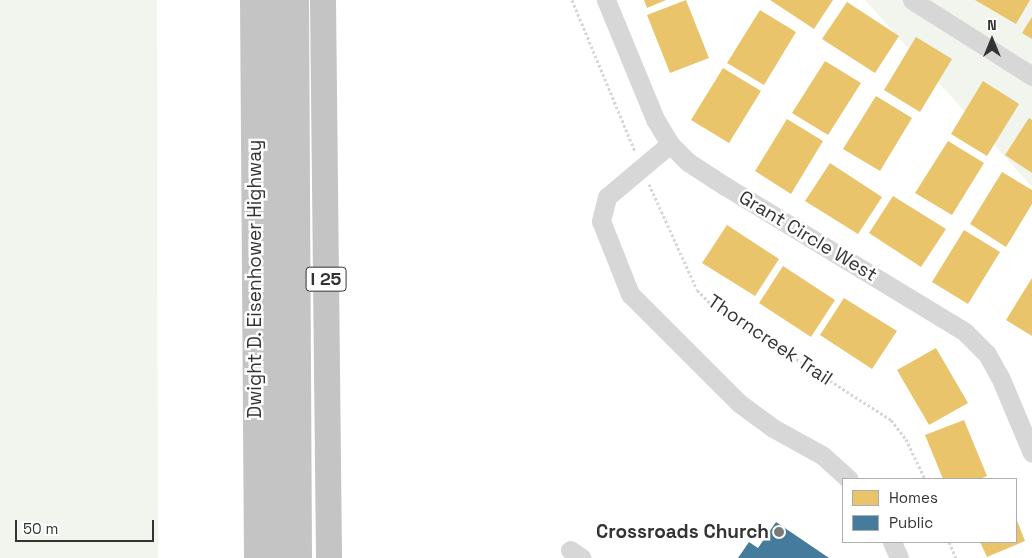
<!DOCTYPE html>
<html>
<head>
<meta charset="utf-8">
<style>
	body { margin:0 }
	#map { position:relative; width:1032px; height:558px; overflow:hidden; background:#fff; font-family:"Space Grotesk",sans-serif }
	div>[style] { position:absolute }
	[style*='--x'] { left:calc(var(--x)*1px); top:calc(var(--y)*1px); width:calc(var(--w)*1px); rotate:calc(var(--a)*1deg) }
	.green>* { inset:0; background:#f1f5ed }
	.homes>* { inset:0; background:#e9c46a }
	.public>* { inset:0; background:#457b9d }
	.path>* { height:3px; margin-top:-1.5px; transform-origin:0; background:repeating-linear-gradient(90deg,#d6d6d6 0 2.5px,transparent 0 5px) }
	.minor>* { height:19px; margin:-9.5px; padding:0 9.5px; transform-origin:9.5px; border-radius:9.5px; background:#d7d7d7 }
	.highway>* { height:26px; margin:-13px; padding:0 13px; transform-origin:13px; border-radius:13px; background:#c4c4c4 }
	.dots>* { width:14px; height:14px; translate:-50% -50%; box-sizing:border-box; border:2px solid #fff; border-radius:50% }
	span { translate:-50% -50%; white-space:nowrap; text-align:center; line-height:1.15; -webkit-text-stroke:5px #fff; paint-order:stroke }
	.shield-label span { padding:1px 4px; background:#fff; border:1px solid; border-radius:4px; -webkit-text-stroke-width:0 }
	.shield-label { font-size:18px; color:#333; font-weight:700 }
	.street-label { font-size:19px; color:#333 }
	.poi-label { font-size:19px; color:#333; font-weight:700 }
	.right { translate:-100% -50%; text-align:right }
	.legend { position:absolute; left:842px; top:478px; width:175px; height:65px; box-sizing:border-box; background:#fff; border:1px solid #adadad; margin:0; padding:6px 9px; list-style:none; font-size:15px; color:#333 }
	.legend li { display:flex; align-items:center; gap:10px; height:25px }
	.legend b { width:25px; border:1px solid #adadad }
	.north { position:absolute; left:967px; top:15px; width:50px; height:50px; -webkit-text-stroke:4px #fff; paint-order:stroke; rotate:0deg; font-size:14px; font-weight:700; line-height:20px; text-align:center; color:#333 }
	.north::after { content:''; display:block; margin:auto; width:18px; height:22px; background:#333; clip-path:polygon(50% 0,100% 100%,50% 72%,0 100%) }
	.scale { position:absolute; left:15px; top:520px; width:139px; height:22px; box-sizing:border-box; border:2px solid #333; border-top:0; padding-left:6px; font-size:15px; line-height:18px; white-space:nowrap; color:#333; -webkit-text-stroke:4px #fff; paint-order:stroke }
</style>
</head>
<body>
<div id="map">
	<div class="green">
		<i style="clip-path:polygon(0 0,157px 0,158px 558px,0 558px)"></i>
		<i style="clip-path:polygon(865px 0,1032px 0,1032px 187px)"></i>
	</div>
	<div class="homes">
		<i style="clip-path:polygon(644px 0,666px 0,647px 8px)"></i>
		<i style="clip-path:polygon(686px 0,709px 58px,670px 73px,647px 15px)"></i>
		<i style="clip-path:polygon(770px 0,833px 0,814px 29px)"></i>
		<i style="clip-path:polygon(975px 0,1030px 0,1016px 24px)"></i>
		<i style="clip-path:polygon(847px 2px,899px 36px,875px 73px,822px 39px)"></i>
		<i style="clip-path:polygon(760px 10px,796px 32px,764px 85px,727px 63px)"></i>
		<i style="clip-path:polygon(1032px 17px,1032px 39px,1022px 33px)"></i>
		<i style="clip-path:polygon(916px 37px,952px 59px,920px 112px,884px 90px)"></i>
		<i style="clip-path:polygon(825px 61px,861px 83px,828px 135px,792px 113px)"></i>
		<i style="clip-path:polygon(723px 68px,761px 91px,729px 143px,691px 120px)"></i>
		<i style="clip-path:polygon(983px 81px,1019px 104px,987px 156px,951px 134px)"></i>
		<i style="clip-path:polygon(876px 96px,912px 118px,880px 171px,843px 149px)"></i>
		<i style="clip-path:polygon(1029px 118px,1032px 120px,1032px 173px,1005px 155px)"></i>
		<i style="clip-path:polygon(787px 119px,823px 141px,791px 194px,755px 171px)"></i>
		<i style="clip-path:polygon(948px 141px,984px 163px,952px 215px,915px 193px)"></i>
		<i style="clip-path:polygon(830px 163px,882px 197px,858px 234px,805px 201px)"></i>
		<i style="clip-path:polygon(1002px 172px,1032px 190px,1032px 204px,1006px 247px,970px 224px)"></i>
		<i style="clip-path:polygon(893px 196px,946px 229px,921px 267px,869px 233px)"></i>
		<i style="clip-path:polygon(727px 225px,779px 259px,755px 296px,702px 263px)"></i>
		<i style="clip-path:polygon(964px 230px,1000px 252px,968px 304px,932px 282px)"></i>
		<i style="clip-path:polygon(783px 266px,835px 300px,811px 337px,759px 303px)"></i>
		<i style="clip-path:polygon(1032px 278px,1032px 336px,1006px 320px)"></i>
		<i style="clip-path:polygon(844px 298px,897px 331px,872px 369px,820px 335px)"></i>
		<i style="clip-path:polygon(936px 348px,968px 403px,929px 425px,897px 370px)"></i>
		<i style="clip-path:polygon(964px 420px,987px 476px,980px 479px,943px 479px,925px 435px)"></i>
		<i style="clip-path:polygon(1016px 518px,1025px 541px,987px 557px,980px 542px,1016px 542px)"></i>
	</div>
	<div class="public">
		<i style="clip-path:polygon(776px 522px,829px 558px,738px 558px,749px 542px,758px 548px)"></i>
	</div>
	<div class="path">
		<i style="--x:572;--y:0;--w:164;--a:67.4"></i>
		<i style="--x:649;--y:184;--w:116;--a:65.6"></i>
		<i style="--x:697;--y:290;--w:21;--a:45"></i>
		<i style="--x:712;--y:305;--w:213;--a:32.7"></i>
		<i style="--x:891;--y:420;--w:24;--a:52"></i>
		<i style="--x:906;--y:439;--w:44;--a:64.6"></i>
		<i style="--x:949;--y:542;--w:17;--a:66"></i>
	</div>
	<div class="minor">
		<i style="--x:606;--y:0;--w:129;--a:67.6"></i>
		<i style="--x:655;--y:119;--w:29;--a:59"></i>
		<i style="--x:670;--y:144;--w:25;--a:45"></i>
		<i style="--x:688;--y:162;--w:44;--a:33"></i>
		<i style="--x:725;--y:186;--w:281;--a:31.3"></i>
		<i style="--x:965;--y:332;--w:31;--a:45"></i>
		<i style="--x:987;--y:354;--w:26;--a:61"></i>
		<i style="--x:1000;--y:377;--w:82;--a:67.2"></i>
		<i style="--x:912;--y:0;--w:142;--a:32.3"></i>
		<i style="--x:670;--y:144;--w:82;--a:139.9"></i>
		<i style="--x:607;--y:197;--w:25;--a:104"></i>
		<i style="--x:601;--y:221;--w:79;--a:68.3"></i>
		<i style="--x:630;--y:294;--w:154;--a:45"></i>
		<i style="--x:739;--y:403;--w:42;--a:36.3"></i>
		<i style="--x:773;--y:428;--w:56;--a:28.9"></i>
		<i style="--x:822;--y:455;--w:36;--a:42"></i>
		<i style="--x:892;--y:542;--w:17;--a:66"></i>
		<i style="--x:570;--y:550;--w:14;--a:34"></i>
	</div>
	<div class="highway">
		<i style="--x:253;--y:0;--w:558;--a:89.59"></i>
		<i style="--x:274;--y:0;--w:558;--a:89.59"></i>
		<i style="--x:296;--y:0;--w:558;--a:89.69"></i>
		<i style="--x:323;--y:0;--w:558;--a:89.38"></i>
	</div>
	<div class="dots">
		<i style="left:779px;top:532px;background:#7a7a7a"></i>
	</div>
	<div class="shield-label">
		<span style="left:326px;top:279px">I 25</span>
	</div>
	<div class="street-label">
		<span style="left:808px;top:236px;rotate:31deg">Grant Circle West</span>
		<span style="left:255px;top:279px;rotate:-90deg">Dwight D. Eisenhower Highway</span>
		<span style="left:770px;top:340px;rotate:34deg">Thorncreek Trail</span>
	</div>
	<div class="poi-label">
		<span class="right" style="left:769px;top:532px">Crossroads Church</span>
	</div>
	<ul class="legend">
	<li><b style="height:14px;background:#e9c46a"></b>Homes</li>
	<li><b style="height:14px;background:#457b9d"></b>Public</li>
	</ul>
	<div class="north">N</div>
	<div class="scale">50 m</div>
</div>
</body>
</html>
